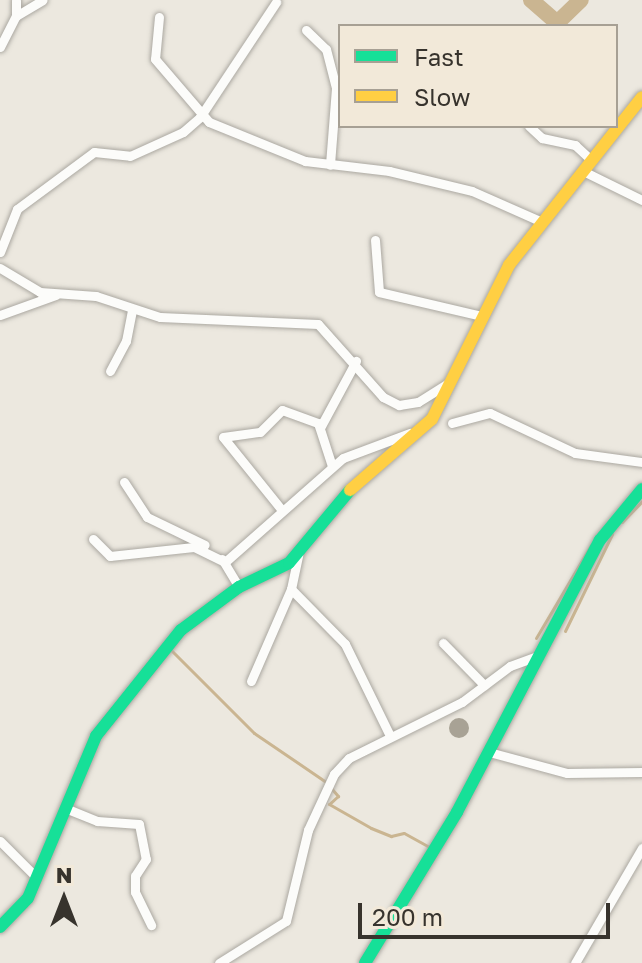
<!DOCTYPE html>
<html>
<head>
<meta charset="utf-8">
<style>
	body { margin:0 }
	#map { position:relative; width:642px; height:963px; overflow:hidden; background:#ece8df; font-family:"Golos Text",sans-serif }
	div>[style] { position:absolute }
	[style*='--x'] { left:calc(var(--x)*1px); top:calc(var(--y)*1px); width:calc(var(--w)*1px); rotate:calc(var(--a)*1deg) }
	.stream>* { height:3px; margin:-1.5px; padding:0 1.5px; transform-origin:1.5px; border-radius:1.5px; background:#cab591 }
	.river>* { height:16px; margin:-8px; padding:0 8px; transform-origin:8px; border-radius:8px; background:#cab591 }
	.building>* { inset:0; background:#a8a295 }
	.round { border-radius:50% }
	.roads { filter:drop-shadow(0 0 2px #aba8a1) drop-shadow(0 0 2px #aba8a1) }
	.street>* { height:9px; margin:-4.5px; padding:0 4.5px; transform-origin:4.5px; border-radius:4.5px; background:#fcfcfa }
	.fast>* { height:12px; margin:-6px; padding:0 6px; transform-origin:6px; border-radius:6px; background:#16e098 }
	.slow>* { height:12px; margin:-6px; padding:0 6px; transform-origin:6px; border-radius:6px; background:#ffcf43 }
	span { translate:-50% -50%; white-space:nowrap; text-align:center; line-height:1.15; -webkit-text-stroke:8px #f2e9d9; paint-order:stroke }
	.legend { position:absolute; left:338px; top:24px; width:280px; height:104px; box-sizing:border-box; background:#f2e9d9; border:2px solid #a7a094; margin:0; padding:10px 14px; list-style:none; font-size:24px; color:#37332d }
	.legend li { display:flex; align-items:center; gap:16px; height:40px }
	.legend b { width:40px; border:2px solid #a7a094 }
	.north { position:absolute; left:24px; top:859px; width:80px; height:80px; -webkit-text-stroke:6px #f2e9d9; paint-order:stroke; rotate:0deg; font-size:22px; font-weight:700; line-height:32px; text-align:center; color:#37332d }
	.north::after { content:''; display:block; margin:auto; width:28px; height:36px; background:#37332d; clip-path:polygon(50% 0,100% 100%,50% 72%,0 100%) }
	.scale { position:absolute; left:358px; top:903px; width:252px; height:36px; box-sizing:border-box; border:4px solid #37332d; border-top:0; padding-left:10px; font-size:24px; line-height:28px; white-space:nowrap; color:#37332d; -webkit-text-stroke:6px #f2e9d9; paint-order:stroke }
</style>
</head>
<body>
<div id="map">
	<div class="stream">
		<i style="--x:622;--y:522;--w:29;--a:-46"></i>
		<i style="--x:565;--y:631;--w:108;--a:-64.1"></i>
		<i style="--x:536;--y:638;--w:108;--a:-59.4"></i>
		<i style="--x:172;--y:651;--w:116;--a:45"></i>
		<i style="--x:254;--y:733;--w:87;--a:34.2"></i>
		<i style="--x:331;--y:788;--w:11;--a:49"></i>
		<i style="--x:338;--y:796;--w:12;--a:138"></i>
		<i style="--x:329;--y:804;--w:48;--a:29.7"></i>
		<i style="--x:371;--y:828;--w:22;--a:22"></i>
		<i style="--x:391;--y:836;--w:13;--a:-13"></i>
		<i style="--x:404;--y:833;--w:31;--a:29"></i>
	</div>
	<div class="river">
		<i style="--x:531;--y:0;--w:35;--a:41"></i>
		<i style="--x:557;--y:23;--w:33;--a:-44"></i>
	</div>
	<div class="building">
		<i class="round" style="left:449px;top:718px;width:20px;height:20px"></i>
	</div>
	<div class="roads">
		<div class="street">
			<i style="--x:16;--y:16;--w:31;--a:-31"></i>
			<i style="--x:159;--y:17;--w:42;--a:95.4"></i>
			<i style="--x:155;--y:59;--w:83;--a:49.4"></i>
			<i style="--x:209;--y:122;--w:104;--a:22.1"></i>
			<i style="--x:305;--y:161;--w:85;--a:6.8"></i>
			<i style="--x:389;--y:171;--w:85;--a:13.5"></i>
			<i style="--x:472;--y:191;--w:77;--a:23.9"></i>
			<i style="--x:306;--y:30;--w:28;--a:44"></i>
			<i style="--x:326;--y:49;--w:40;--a:75.6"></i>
			<i style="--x:336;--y:88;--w:77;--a:94.5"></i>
			<i style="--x:0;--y:47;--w:35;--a:-63"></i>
			<i style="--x:16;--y:16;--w:16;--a:-90"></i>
			<i style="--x:529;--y:126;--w:18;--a:43"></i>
			<i style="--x:542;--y:138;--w:34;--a:12"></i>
			<i style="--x:575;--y:145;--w:21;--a:43"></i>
			<i style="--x:585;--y:172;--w:64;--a:26.2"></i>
			<i style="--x:375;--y:240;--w:52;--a:85.6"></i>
			<i style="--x:379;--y:292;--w:105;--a:13.2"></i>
			<i style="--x:0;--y:252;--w:46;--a:-68.4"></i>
			<i style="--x:17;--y:209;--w:96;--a:-36.5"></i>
			<i style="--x:94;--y:152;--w:36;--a:6"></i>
			<i style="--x:130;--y:156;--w:58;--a:-24.4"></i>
			<i style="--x:183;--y:132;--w:23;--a:-41"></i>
			<i style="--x:200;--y:117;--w:138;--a:-56.5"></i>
			<i style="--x:0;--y:268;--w:47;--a:31"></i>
			<i style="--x:40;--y:292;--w:56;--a:4.1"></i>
			<i style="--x:96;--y:296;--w:67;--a:18.2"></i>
			<i style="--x:160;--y:317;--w:158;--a:2.5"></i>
			<i style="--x:318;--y:324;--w:98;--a:48.3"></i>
			<i style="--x:383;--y:397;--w:18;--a:27"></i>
			<i style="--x:399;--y:405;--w:19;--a:-9"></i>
			<i style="--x:418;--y:402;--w:36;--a:-32"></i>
			<i style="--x:0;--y:315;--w:59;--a:-19.7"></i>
			<i style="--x:110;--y:371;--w:34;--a:-62"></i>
			<i style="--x:126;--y:341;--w:31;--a:-79"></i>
			<i style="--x:452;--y:423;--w:39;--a:-15"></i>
			<i style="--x:490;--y:413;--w:94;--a:25.2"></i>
			<i style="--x:575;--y:453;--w:68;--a:7.7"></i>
			<i style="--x:321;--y:426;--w:74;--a:-61.7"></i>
			<i style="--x:124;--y:482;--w:42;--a:56.7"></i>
			<i style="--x:147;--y:517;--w:64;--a:25.8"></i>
			<i style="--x:281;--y:509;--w:92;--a:-128.9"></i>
			<i style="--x:223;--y:437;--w:37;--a:-8"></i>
			<i style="--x:260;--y:432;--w:31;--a:-45"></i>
			<i style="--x:282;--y:410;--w:38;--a:20"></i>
			<i style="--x:318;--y:423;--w:45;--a:72"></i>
			<i style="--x:93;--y:539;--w:24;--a:45"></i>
			<i style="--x:110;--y:556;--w:84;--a:-6.1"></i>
			<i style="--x:194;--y:547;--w:34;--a:26"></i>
			<i style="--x:225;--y:562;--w:157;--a:-41.4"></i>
			<i style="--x:343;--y:458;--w:72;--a:-20.5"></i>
			<i style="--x:222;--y:559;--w:33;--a:59"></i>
			<i style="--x:291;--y:589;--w:77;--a:45.5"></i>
			<i style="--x:345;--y:644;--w:100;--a:63.9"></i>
			<i style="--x:443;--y:643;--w:59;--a:45.7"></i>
			<i style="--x:251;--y:681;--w:100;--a:-66.5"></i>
			<i style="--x:291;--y:589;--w:35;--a:-78"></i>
			<i style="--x:489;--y:752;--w:81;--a:15.1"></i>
			<i style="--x:567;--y:773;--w:75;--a:-0.8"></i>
			<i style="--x:65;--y:808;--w:35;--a:22"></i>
			<i style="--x:97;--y:821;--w:42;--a:4.1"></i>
			<i style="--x:139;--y:824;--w:36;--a:79"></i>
			<i style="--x:146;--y:859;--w:20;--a:123"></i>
			<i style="--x:135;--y:876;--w:16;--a:90"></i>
			<i style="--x:135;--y:892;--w:37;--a:64"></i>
			<i style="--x:0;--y:841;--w:48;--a:45"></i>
			<i style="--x:219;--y:963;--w:79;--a:-32.1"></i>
			<i style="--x:286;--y:921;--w:94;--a:-76.4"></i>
			<i style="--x:308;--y:830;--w:62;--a:-65.1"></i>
			<i style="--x:334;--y:774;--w:22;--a:-47"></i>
			<i style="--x:349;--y:758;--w:126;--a:-26.4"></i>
			<i style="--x:462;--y:702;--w:60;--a:-36.9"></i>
			<i style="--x:510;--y:666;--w:29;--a:-20"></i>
			<i style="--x:575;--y:963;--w:133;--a:-59.8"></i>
		</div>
		<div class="fast">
			<i style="--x:0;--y:927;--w:40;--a:-46"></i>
			<i style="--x:28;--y:898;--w:176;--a:-67.2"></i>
			<i style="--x:96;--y:736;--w:136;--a:-51.3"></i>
			<i style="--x:181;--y:630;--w:72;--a:-36.6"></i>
			<i style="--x:239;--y:587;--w:55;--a:-25.6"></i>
			<i style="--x:289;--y:563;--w:95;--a:-50.1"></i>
			<i style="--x:365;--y:963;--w:177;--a:-58.6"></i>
			<i style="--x:457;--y:812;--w:307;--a:-62.3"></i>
			<i style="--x:600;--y:540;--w:66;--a:-50.5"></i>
		</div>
		<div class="slow">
			<i style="--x:350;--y:490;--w:108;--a:-40.9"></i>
			<i style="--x:432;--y:419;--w:172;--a:-63.4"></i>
			<i style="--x:509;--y:265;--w:214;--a:-51.6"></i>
		</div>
	</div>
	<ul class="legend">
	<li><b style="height:10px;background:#16e098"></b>Fast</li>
	<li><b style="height:10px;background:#ffcf43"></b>Slow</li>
	</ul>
	<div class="north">N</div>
	<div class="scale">200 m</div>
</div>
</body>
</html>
